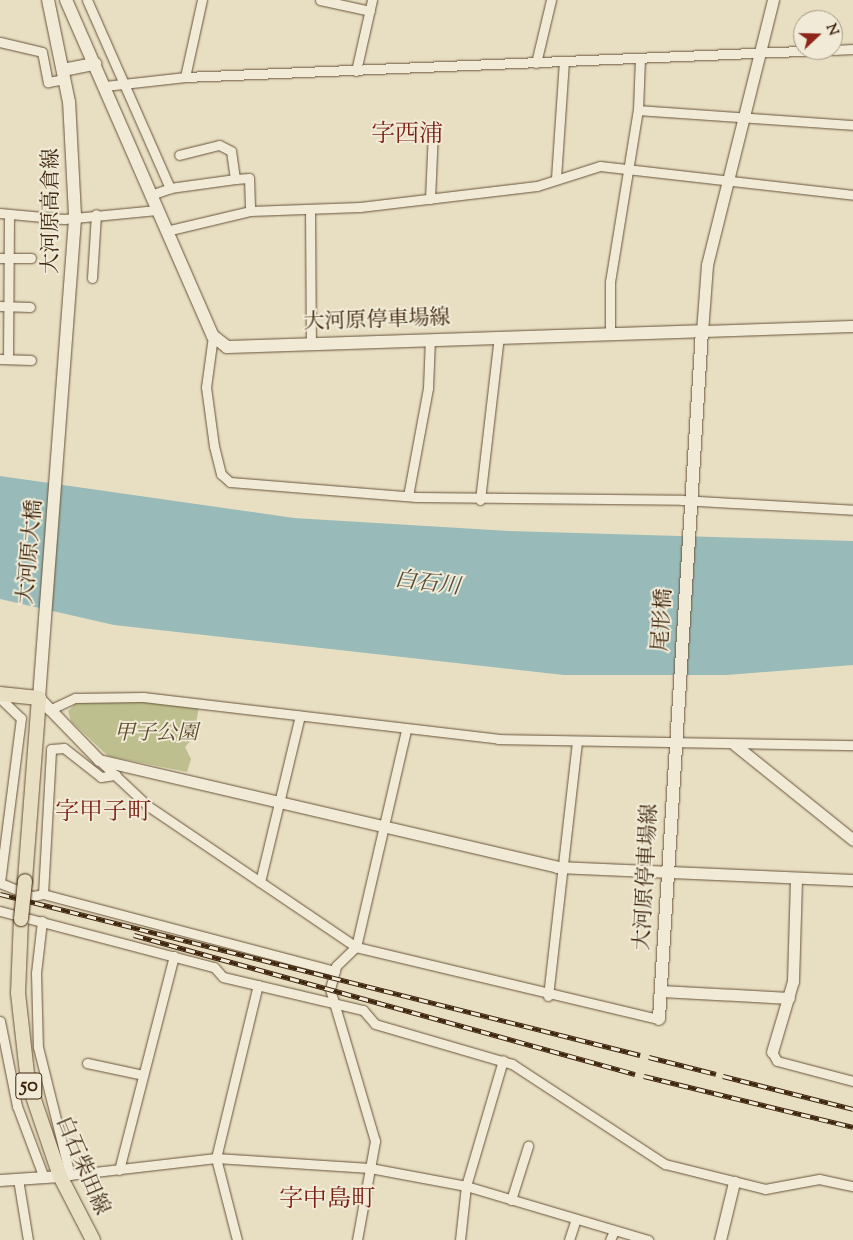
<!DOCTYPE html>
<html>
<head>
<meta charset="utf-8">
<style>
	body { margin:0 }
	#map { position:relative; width:853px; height:1240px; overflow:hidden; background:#e8dec1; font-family:"Sorts Mill Goudy","Noto Serif JP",serif }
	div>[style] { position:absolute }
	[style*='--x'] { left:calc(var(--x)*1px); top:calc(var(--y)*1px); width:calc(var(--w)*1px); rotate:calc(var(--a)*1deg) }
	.green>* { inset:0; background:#bdbf8e }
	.water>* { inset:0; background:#98bbb9 }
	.roads { filter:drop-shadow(0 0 1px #68533a) drop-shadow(0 0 1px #68533a) }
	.minor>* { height:9px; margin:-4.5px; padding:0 4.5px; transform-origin:4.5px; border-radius:4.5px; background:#f0ead7 }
	.tertiary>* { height:11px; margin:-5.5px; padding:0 5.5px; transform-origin:5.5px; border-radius:5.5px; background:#f0ead7 }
	.secondary>* { height:12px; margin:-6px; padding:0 6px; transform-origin:6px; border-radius:6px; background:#f0ead7 }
	.primary>* { height:14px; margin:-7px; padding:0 7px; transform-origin:7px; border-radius:7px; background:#e8dec1 }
	.rail>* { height:5px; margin-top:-2.5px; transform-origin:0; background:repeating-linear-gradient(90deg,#f0ead7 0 9px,#3e250d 0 18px); box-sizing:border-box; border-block:1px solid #3e250d }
	.bridges { filter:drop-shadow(0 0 1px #3e250d) drop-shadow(0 0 1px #3e250d) }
	.primary-bridge>* { height:14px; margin:-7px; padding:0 7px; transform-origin:7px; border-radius:7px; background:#e8dec1 }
	span { translate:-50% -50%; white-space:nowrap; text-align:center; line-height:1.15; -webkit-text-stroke:4px #f0ead7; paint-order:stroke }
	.shield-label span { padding:1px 4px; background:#f0ead7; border:1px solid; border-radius:4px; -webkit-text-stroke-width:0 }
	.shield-label { font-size:20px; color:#3e250d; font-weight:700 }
	.street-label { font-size:21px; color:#3e250d }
	.park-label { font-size:21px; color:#5e4c2d; font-style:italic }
	.water-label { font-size:22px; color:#544a38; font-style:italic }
	.quarter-label { font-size:24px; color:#7a1f14 }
	.north { position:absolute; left:793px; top:10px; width:50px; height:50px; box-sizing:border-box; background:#f0ead7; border:1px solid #a99b86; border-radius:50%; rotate:69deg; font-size:14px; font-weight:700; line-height:20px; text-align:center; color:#3e250d }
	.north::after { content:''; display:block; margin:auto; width:18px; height:22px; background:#8f2418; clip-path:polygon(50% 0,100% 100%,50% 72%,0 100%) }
</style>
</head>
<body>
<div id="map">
	<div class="green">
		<i style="clip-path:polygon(143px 700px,199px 707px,193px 738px,185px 747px,191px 759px,187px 772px,108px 756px,71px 721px,68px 711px,77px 702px)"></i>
	</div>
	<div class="water">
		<i style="clip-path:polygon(0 476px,294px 518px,509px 531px,853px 541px,853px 665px,727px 675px,564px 675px,114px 625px,0 599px)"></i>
	</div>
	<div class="roads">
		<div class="minor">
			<i style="--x:87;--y:0;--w:206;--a:66.2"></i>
			<i style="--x:320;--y:0;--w:51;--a:12.4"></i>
			<i style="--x:0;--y:42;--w:43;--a:13.4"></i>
			<i style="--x:42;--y:52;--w:31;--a:79"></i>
			<i style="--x:48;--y:82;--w:17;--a:-10"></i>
			<i style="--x:833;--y:50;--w:20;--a:-3"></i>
			<i style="--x:536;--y:63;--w:65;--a:-76.6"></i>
			<i style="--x:356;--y:71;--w:73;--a:-77.3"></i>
			<i style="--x:185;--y:77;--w:79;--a:-77.6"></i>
			<i style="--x:105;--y:86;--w:81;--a:-6.4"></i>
			<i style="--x:185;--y:77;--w:640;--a:-2.42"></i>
			<i style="--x:638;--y:110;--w:216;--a:4"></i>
			<i style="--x:556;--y:178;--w:116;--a:-86.1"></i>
			<i style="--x:235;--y:179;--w:14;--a:-4"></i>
			<i style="--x:249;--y:178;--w:33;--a:88"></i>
			<i style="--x:151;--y:195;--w:20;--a:-20"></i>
			<i style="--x:170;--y:188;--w:66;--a:-7.9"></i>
			<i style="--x:235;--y:179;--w:28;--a:-98"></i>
			<i style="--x:231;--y:151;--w:13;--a:-153"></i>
			<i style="--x:219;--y:145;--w:41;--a:166"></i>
			<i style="--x:430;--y:199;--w:68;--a:-87.5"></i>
			<i style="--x:310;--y:209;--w:135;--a:89.6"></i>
			<i style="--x:0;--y:213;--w:64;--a:5.4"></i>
			<i style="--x:64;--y:219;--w:93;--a:-5.5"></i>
			<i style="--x:166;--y:231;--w:86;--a:-13.4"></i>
			<i style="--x:250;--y:211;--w:110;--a:-2.1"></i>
			<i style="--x:360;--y:207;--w:178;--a:-6.8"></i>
			<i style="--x:537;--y:186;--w:66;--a:-17.6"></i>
			<i style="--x:600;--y:166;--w:255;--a:6.5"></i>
			<i style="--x:0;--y:258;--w:31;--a:0"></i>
			<i style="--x:92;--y:278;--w:64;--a:-86.4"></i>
			<i style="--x:0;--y:306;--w:30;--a:2"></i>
			<i style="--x:610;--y:335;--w:53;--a:-90"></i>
			<i style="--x:610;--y:282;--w:174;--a:-80.8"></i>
			<i style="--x:638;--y:110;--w:51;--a:-87.8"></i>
			<i style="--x:213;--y:336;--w:51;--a:97.8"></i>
			<i style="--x:206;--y:387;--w:60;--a:82.3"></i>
			<i style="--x:214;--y:446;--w:29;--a:76"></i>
			<i style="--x:221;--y:474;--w:12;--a:42"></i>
			<i style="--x:230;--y:482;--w:187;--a:4.6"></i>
			<i style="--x:416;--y:497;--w:266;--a:0.6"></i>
			<i style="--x:682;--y:500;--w:171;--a:3.3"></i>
			<i style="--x:0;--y:359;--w:31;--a:2"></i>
			<i style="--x:8;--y:359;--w:145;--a:-89.6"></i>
			<i style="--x:408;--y:496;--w:110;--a:-79.5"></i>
			<i style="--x:428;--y:388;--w:49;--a:-87.7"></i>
			<i style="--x:480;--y:500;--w:165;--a:-83.4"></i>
			<i style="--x:0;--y:698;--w:29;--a:44"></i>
			<i style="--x:21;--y:718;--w:166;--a:97.3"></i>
			<i style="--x:49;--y:710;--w:29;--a:-25"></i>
			<i style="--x:75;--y:698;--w:68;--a:-0.8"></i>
			<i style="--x:143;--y:697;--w:357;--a:6.7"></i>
			<i style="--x:498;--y:739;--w:355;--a:1"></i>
			<i style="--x:99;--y:760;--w:67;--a:43.2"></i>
			<i style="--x:148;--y:806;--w:251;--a:34.1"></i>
			<i style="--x:356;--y:947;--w:311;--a:13.4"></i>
			<i style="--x:260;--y:882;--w:171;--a:-76.5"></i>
			<i style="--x:0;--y:883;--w:35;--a:22"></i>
			<i style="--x:33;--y:896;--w:10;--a:-11"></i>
			<i style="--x:43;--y:894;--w:302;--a:14.8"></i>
			<i style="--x:43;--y:894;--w:145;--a:-86.8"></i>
			<i style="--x:51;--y:749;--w:13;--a:-4"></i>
			<i style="--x:64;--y:748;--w:47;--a:38.1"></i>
			<i style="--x:101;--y:777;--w:15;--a:-8"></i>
			<i style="--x:0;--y:911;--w:221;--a:14.7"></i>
			<i style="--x:214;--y:967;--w:13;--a:48"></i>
			<i style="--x:223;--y:977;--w:144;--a:13.3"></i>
			<i style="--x:363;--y:1010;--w:18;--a:49"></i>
			<i style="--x:375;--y:1024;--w:143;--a:16.3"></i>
			<i style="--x:512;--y:1064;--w:183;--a:33.2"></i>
			<i style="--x:665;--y:1164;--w:103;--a:14"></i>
			<i style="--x:765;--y:1189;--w:55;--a:-10.5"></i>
			<i style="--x:819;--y:1179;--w:35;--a:12"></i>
			<i style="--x:42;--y:921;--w:52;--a:96.6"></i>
			<i style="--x:36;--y:973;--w:74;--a:88.5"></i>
			<i style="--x:38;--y:1047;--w:132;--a:76"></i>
			<i style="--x:548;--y:996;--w:256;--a:-83.5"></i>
			<i style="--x:0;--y:1021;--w:87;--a:78.7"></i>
			<i style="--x:17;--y:1106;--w:77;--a:69.4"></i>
			<i style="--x:772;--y:1052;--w:10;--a:61"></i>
			<i style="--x:777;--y:1061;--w:79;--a:14.7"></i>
			<i style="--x:87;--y:1063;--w:57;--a:12.1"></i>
			<i style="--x:119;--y:1170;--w:221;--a:-75.6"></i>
			<i style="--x:60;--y:1176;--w:157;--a:-6.6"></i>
			<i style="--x:216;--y:1158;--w:154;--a:3.7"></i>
			<i style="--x:370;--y:1168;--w:98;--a:10.6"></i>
			<i style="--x:466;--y:1186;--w:190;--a:16.5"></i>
			<i style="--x:18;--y:1179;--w:62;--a:80.7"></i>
			<i style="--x:511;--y:1200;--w:57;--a:-72.5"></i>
			<i style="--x:237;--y:1240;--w:85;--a:-104.4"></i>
			<i style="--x:216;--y:1158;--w:178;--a:-76.4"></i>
			<i style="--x:357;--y:1240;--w:101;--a:-79.7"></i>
			<i style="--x:375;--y:1141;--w:159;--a:-106.5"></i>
			<i style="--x:330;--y:989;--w:24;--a:-75"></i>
			<i style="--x:336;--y:966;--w:28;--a:-44"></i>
			<i style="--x:356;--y:947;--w:223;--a:-77"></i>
			<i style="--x:460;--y:1240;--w:54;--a:-83.7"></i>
			<i style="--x:466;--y:1186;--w:131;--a:-73.6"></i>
			<i style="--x:569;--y:1240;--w:22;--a:-72"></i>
			<i style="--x:610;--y:1240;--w:10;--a:-66"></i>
		</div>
		<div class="tertiary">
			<i style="--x:773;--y:0;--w:273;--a:104"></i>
			<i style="--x:707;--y:265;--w:66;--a:94.3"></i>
			<i style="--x:702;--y:331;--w:151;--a:-1.9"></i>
			<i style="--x:39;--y:698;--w:86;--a:45.9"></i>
			<i style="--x:99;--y:760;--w:470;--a:13.1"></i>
			<i style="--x:557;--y:867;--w:296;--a:2.5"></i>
			<i style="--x:735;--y:745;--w:151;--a:38.8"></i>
			<i style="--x:661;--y:991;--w:128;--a:3.1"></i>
			<i style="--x:772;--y:1052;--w:74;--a:-73.5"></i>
			<i style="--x:793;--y:981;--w:103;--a:-88.3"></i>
			<i style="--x:0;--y:1180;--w:60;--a:-3.8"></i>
			<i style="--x:720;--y:1240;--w:60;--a:-76.4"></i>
		</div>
		<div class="secondary">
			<i style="--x:66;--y:0;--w:367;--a:66.4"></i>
			<i style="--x:213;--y:336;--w:18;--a:38"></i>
			<i style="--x:227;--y:347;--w:475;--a:-1.9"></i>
			<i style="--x:702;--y:331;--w:689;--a:93.58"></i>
			<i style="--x:63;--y:70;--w:33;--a:-11"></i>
			<i style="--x:39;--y:698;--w:484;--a:-85.7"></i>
			<i style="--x:75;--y:215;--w:113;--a:-93"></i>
			<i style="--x:69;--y:102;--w:104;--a:-101.6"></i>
		</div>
		<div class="primary">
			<i style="--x:0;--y:694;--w:39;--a:6"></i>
			<i style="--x:39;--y:698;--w:184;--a:94.4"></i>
			<i style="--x:21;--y:919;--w:74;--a:92.3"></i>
			<i style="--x:18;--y:993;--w:90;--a:83.6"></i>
			<i style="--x:28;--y:1082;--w:99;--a:71.2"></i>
			<i style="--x:60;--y:1176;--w:72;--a:62.7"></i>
		</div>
	</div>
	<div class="rail">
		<i style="--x:0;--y:894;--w:660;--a:14.12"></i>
		<i style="--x:134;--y:935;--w:520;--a:15.51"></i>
		<i style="--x:649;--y:1057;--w:69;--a:14.2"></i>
		<i style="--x:644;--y:1076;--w:215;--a:13.7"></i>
		<i style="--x:723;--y:1076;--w:134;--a:14.2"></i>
	</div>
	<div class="bridges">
		<div class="primary-bridge">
			<i style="--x:21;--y:919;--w:38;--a:-84"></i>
		</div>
	</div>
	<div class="shield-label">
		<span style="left:29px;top:1086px">50</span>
	</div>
	<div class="street-label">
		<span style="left:52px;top:211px;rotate:-90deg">大河原高倉線</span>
		<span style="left:377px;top:321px;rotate:-2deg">大河原停車場線</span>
		<span style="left:31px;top:552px;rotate:-85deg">大河原大橋</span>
		<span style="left:663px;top:620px;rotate:-86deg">尾形橋</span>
		<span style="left:647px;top:877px;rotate:-87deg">大河原停車場線</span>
		<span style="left:82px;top:1166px;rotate:67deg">白石柴田線</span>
	</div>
	<div class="park-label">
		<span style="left:156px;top:734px">甲子公園</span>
	</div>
	<div class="water-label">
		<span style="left:427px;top:585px;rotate:7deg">白石川</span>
	</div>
	<div class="quarter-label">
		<span style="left:407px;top:136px">字西浦</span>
		<span style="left:103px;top:814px">字甲子町</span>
		<span style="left:327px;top:1201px">字中島町</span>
	</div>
	<div class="north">N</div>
</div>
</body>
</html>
